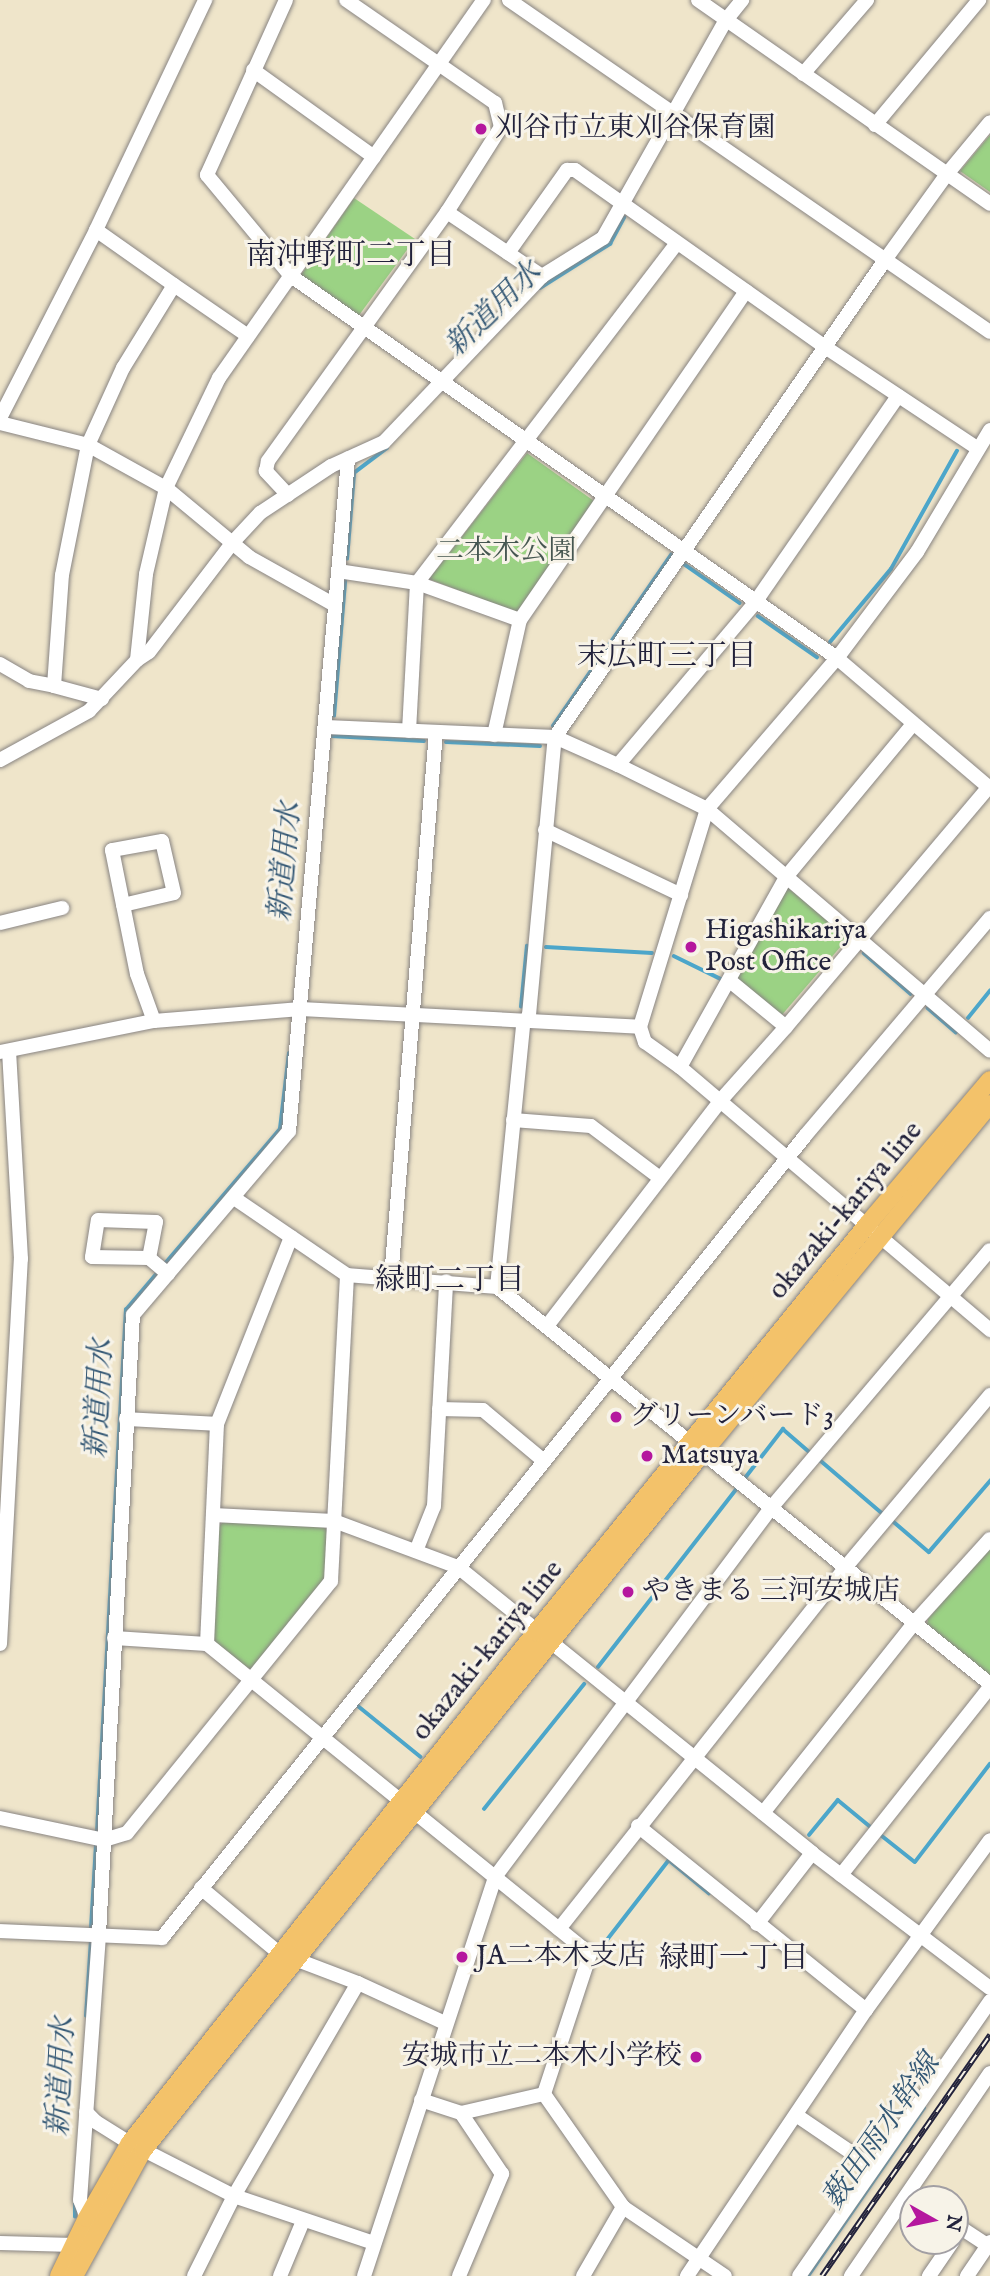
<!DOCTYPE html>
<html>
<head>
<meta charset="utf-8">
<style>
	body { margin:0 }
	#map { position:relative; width:990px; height:2276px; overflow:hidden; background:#efe5ca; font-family:"IM FELL English","Noto Serif JP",serif }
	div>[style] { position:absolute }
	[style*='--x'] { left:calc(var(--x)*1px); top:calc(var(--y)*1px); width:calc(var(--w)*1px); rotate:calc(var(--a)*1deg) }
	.green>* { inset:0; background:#9bd284 }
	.stream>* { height:3.5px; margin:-1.75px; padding:0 1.75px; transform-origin:1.75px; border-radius:1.75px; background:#4ca6ca }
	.roads { filter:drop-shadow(0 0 2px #888482) drop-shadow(0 0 2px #888482) }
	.minor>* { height:14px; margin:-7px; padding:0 7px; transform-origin:7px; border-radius:7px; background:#fff }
	.major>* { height:18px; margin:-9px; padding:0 9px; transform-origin:9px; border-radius:9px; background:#f3c26a }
	.rail>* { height:6px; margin-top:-3px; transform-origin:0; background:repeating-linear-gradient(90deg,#f7f3e8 0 10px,#22223b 0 20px); box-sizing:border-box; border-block:2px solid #22223b }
	.dots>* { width:19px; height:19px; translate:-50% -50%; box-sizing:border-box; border:4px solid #f7f3e8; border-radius:50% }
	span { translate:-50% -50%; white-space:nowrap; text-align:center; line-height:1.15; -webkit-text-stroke:6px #f7f3e8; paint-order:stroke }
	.poi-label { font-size:28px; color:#22223b }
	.left { translate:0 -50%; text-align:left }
	.right { translate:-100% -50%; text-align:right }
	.park-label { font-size:28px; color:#465751 }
	.street-label { font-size:28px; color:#22223b }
	.neighbourhood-label { font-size:30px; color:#22223b }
	.water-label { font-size:30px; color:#335774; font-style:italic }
	.north { position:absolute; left:899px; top:2185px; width:70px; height:70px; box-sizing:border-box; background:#f7f3e8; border:2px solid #a29fa3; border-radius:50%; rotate:99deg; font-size:19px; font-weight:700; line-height:28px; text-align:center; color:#22223b }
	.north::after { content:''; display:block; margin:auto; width:24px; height:32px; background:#b5179e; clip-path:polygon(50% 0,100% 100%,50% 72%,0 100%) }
</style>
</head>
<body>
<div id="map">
	<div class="green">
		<i style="clip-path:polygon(990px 135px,990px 192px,960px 171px)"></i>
		<i style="clip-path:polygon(354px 198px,415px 239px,357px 318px,301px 275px)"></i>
		<i style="clip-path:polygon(527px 453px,594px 501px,517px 613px,429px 579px)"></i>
		<i style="clip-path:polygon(787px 887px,848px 938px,781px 1016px,737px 979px)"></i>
		<i style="clip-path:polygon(223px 1522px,324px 1527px,328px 1531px,326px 1579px,255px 1668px,248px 1669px,215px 1644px,213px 1638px,219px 1526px)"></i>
		<i style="clip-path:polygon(990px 1547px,990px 1675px,987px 1675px,927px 1625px,928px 1619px)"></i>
	</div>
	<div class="stream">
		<i style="--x:540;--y:288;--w:83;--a:-32.2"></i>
		<i style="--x:610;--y:244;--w:30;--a:-62"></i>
		<i style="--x:347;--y:559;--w:86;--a:-85.3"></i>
		<i style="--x:354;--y:473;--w:41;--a:-37.1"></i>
		<i style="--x:684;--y:564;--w:68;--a:34.9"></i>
		<i style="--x:758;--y:616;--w:72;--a:34.8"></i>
		<i style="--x:830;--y:642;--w:95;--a:-50.1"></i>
		<i style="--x:891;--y:569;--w:135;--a:-60.8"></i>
		<i style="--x:334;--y:716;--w:135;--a:-85.3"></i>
		<i style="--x:553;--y:726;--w:208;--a:-55.4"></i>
		<i style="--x:332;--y:736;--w:92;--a:3.1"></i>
		<i style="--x:446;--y:742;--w:94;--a:2.4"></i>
		<i style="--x:546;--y:947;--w:106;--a:3.2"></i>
		<i style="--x:864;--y:953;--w:62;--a:41.1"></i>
		<i style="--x:674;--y:956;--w:55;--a:26.1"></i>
		<i style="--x:521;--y:1007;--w:61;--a:-84.4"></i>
		<i style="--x:928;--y:1008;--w:37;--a:41"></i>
		<i style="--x:968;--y:1018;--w:35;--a:-51"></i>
		<i style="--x:164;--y:1265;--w:179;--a:-49.5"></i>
		<i style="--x:280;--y:1129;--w:76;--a:-83.2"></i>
		<i style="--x:820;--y:1460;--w:83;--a:40.6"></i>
		<i style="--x:745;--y:1478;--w:62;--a:-52.2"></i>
		<i style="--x:783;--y:1429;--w:37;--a:41"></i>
		<i style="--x:894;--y:1522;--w:46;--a:40.6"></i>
		<i style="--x:929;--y:1552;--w:94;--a:-49.3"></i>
		<i style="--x:598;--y:1667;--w:228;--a:-52.1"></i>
		<i style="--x:357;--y:1705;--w:82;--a:39.1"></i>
		<i style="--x:484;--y:1809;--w:160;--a:-51.3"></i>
		<i style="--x:97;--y:1833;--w:524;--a:-86.83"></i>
		<i style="--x:126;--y:1310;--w:51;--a:-49.8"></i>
		<i style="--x:809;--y:1835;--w:45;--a:-50.4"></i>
		<i style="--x:838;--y:1800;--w:44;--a:39.5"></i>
		<i style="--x:881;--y:1835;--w:43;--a:38.5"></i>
		<i style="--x:915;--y:1862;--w:123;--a:-52.6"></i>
		<i style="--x:91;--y:1929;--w:85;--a:-86.6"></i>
		<i style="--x:596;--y:1954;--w:119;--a:-52.2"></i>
		<i style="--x:669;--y:1860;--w:52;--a:39.5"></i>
		<i style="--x:86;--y:2016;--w:76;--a:-86.2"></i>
		<i style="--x:75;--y:2217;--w:12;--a:-90"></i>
		<i style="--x:808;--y:2276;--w:204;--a:-55.4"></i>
	</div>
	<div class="roads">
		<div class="minor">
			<i style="--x:286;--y:0;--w:192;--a:114.3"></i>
			<i style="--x:207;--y:175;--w:131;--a:50.3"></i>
			<i style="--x:291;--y:276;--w:666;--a:34.98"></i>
			<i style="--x:837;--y:658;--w:201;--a:40.4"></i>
			<i style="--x:509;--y:0;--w:584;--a:34.61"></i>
			<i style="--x:698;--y:0;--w:356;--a:34.9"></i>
			<i style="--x:253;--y:70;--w:149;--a:35.7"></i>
			<i style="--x:803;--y:74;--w:98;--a:-49.1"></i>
			<i style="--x:875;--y:125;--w:163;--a:-50.2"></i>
			<i style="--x:447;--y:212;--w:115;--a:34"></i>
			<i style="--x:96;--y:230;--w:95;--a:35.2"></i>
			<i style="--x:508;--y:253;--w:102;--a:-54.6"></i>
			<i style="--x:567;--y:170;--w:8;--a:0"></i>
			<i style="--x:575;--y:170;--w:306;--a:35.3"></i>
			<i style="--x:825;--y:347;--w:182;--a:33.6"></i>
			<i style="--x:0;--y:418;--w:211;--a:-62.9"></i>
			<i style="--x:96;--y:230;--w:255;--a:-64.6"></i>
			<i style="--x:0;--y:423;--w:91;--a:14"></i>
			<i style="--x:88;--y:445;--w:89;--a:28.9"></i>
			<i style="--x:166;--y:488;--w:108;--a:39.7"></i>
			<i style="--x:249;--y:557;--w:98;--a:29.2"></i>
			<i style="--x:990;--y:430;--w:142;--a:120.9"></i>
			<i style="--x:917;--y:552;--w:133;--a:127"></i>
			<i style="--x:837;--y:658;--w:199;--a:130.7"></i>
			<i style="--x:707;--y:809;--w:228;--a:107.1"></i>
			<i style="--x:640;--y:1027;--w:16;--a:72"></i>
			<i style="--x:645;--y:1042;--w:43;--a:35.5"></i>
			<i style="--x:680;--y:1067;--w:407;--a:40.3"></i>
			<i style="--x:288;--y:495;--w:33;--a:-133"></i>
			<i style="--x:266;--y:471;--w:10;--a:-79"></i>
			<i style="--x:268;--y:461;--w:307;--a:-54.3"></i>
			<i style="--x:447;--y:212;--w:101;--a:-57.6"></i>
			<i style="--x:501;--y:127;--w:25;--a:-104"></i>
			<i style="--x:495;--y:103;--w:181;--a:-145.3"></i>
			<i style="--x:338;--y:571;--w:80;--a:8.6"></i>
			<i style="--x:417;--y:583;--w:109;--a:19.8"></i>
			<i style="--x:137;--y:660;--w:86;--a:-84"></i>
			<i style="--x:146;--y:574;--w:88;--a:-76.9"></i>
			<i style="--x:166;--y:488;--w:122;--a:-64.3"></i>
			<i style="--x:219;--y:378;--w:462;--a:-55"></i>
			<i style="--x:0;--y:664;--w:34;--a:30"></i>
			<i style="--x:29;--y:681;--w:26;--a:11"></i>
			<i style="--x:102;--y:699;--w:50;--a:-164.8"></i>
			<i style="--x:54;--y:686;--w:111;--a:-85.9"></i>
			<i style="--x:62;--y:575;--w:133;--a:-78.7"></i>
			<i style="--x:88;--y:445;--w:85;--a:-65.6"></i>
			<i style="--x:123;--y:368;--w:97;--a:-58.4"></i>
			<i style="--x:174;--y:285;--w:90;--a:34.6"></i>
			<i style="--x:326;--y:727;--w:229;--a:2.5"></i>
			<i style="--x:555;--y:737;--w:69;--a:24"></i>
			<i style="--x:618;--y:765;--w:99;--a:26.3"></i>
			<i style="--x:707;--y:809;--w:372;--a:40.5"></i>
			<i style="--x:409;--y:731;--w:148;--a:-86.9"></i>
			<i style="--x:417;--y:583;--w:428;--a:-52.6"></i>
			<i style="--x:494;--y:735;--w:118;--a:-77.3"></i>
			<i style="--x:520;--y:620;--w:399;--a:-55.5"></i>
			<i style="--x:0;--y:760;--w:102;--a:-28.8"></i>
			<i style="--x:89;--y:711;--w:70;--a:-46.7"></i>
			<i style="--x:137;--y:660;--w:14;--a:-34"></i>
			<i style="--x:149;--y:652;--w:138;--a:-52.6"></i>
			<i style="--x:233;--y:542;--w:40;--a:-47"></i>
			<i style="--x:260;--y:513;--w:85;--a:-33.5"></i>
			<i style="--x:331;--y:466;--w:58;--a:-24.4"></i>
			<i style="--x:384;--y:442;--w:229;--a:-46.4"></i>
			<i style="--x:542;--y:276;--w:72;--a:-31.9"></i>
			<i style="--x:603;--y:238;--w:250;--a:-60.6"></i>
			<i style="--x:726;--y:20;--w:26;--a:-51"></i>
			<i style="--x:618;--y:765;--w:211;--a:-49.8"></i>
			<i style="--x:754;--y:604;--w:253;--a:-55.3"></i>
			<i style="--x:545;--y:830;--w:151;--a:25.5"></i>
			<i style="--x:123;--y:905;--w:52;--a:-13.2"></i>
			<i style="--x:174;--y:893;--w:53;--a:-103"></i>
			<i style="--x:162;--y:841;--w:51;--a:169.8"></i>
			<i style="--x:112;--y:850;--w:126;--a:78.6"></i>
			<i style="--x:137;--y:974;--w:50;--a:70.1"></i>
			<i style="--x:0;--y:923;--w:64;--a:-13.6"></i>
			<i style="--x:730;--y:981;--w:72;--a:39.4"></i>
			<i style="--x:0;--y:1052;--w:157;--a:-11.4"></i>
			<i style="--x:154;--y:1021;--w:147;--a:-4.7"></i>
			<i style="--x:301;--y:1009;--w:339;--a:3"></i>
			<i style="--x:680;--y:1067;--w:218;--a:-60.8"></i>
			<i style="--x:786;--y:877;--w:199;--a:-50.3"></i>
			<i style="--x:513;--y:1120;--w:78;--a:4.4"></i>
			<i style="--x:591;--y:1126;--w:86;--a:37"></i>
			<i style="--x:234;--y:1198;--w:137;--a:34.3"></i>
			<i style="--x:347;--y:1275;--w:150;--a:4.6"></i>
			<i style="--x:497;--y:1287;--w:633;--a:38.84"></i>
			<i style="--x:149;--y:1258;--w:57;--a:-179"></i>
			<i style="--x:92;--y:1257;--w:37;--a:-81"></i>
			<i style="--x:98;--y:1220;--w:58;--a:2"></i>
			<i style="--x:156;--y:1222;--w:37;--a:101"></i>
			<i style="--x:149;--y:1258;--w:25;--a:40"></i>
			<i style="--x:391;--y:1278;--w:548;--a:-85.29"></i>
			<i style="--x:497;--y:1287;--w:263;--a:-84.3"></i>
			<i style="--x:523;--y:1025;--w:12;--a:-59"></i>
			<i style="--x:529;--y:1015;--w:279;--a:-84.7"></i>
			<i style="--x:555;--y:737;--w:580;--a:-55.32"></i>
			<i style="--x:885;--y:260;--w:106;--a:-54.2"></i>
			<i style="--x:947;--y:174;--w:67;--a:-50.4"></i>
			<i style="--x:547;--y:1326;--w:284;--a:-52.4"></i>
			<i style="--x:720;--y:1101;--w:99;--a:-48.3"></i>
			<i style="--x:786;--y:1027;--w:314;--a:-49.8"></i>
			<i style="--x:439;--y:1409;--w:44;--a:1.3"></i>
			<i style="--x:483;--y:1410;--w:80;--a:39.9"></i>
			<i style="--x:126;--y:1419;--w:91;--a:3.1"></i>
			<i style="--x:213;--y:1515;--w:121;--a:2.8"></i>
			<i style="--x:334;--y:1521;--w:132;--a:20.4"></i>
			<i style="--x:458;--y:1567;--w:455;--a:38.9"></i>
			<i style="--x:812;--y:1853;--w:223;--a:37.2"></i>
			<i style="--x:416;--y:1551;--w:48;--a:-68.2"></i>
			<i style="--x:434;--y:1506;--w:225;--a:-86.9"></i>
			<i style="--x:114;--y:1638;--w:93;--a:3.7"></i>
			<i style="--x:207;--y:1644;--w:493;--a:39"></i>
			<i style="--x:590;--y:1954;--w:147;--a:108.2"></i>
			<i style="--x:0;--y:1644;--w:386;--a:-86.9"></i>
			<i style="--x:21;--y:1259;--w:208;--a:-93.3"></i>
			<i style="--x:207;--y:1644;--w:220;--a:-87.4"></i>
			<i style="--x:217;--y:1424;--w:201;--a:-68.4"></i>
			<i style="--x:763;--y:1813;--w:243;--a:-51.5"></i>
			<i style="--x:914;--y:1623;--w:113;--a:-47.9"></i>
			<i style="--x:0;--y:1818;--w:106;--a:11.9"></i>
			<i style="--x:104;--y:1840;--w:24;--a:-17"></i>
			<i style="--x:127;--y:1833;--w:324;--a:-51"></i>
			<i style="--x:331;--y:1581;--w:306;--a:-87"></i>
			<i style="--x:638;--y:1826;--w:293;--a:38.9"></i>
			<i style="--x:841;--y:1875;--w:240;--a:-51.6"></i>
			<i style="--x:201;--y:1888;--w:102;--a:39.8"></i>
			<i style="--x:279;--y:1953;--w:85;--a:20.8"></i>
			<i style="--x:358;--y:1983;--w:96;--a:24.7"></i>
			<i style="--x:757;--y:1924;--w:90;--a:-52.2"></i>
			<i style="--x:559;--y:1929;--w:461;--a:-51.6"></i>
			<i style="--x:845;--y:1568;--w:226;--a:-50"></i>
			<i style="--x:0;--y:1931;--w:162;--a:2.5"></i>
			<i style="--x:162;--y:1938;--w:1028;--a:-51.28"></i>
			<i style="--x:805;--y:1136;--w:286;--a:-49.7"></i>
			<i style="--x:544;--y:2094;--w:138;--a:55"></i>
			<i style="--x:623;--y:2207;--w:123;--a:34.1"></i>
			<i style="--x:421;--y:2100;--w:42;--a:18"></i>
			<i style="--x:461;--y:2113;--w:85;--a:-12.9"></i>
			<i style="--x:86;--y:2112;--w:14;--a:45"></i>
			<i style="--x:96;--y:2122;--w:40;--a:32"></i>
			<i style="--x:130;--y:2143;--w:117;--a:27"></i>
			<i style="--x:234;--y:2196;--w:148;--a:18.6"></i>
			<i style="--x:796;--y:2115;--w:94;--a:34.2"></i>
			<i style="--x:87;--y:2218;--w:19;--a:-111"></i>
			<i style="--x:80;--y:2200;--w:267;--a:-85.9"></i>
			<i style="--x:99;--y:1934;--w:620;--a:-86.86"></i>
			<i style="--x:133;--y:1315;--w:241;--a:-49.7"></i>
			<i style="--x:289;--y:1131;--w:675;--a:-84.98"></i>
			<i style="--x:955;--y:2224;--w:42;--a:33.3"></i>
			<i style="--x:0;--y:2243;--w:74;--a:1.5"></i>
			<i style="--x:194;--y:2276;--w:89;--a:-63.4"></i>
			<i style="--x:234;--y:2196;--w:246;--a:-59.8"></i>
			<i style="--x:280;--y:2276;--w:60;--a:-67.3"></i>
			<i style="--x:364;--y:2276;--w:420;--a:-71.8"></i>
			<i style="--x:495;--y:1877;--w:461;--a:-53.2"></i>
			<i style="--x:771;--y:1508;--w:338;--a:-49.7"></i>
			<i style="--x:459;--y:2276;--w:111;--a:-67.1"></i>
			<i style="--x:502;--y:2174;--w:73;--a:-123.9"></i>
			<i style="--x:583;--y:2276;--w:80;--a:-59.9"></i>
			<i style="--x:687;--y:2276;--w:321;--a:-56.1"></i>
			<i style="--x:866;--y:2010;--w:210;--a:-53.9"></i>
			<i style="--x:799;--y:2276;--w:335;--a:-55.2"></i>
			<i style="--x:851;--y:2276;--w:246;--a:-55.6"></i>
			<i style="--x:929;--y:2276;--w:42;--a:-55.6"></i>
			<i style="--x:967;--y:2276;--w:41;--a:-55.9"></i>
		</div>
		<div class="major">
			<i style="--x:59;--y:2276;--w:64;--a:-64.2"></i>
			<i style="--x:87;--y:2218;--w:86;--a:-60.2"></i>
			<i style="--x:130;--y:2143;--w:653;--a:-51.53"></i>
			<i style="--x:536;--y:1632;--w:525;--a:-50.88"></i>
			<i style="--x:867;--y:1225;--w:190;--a:-49.7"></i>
			<i style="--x:74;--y:2276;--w:144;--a:-61.3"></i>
			<i style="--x:143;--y:2150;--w:896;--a:-51.25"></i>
			<i style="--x:704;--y:1451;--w:450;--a:-50.5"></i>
		</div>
	</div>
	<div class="rail">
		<i style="--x:822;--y:2276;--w:294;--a:-55.1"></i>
	</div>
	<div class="dots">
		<i style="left:481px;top:129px;background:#b5179e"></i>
		<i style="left:691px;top:947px;background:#b5179e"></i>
		<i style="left:616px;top:1417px;background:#b5179e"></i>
		<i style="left:647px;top:1456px;background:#b5179e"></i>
		<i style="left:628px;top:1592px;background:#b5179e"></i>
		<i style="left:462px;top:1957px;background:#b5179e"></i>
		<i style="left:696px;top:2057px;background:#b5179e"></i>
	</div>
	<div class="poi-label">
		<span class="left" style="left:495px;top:129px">刈谷市立東刈谷保育園</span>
		<span class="left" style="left:705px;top:947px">Higashikariya<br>Post Office</span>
		<span class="left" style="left:630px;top:1417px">グリーンバード3</span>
		<span class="left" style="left:661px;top:1456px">Matsuya</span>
		<span class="left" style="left:642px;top:1592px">やきまる 三河安城店</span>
		<span class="left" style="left:476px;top:1957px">JA二本木支店</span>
		<span class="right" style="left:682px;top:2057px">安城市立二本木小学校</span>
	</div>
	<div class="park-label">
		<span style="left:506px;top:552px">二本木公園</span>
	</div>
	<div class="street-label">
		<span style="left:846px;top:1211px;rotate:-50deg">okazaki-kariya line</span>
		<span style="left:488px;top:1651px;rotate:-51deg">okazaki-kariya line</span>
	</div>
	<div class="neighbourhood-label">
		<span style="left:351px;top:256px">南沖野町二丁目</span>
		<span style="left:667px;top:657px">末広町三丁目</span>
		<span style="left:450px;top:1281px">緑町二丁目</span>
		<span style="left:734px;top:1959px">緑町一丁目</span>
	</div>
	<div class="water-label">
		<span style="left:494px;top:310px;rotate:-44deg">新道用水</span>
		<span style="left:286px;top:862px;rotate:-85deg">新道用水</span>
		<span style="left:100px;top:1399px;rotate:-87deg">新道用水</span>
		<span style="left:62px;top:2077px;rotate:-87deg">新道用水</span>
		<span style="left:882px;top:2132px;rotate:-55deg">薮田雨水幹線</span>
	</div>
	<div class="north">N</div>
</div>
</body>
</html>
